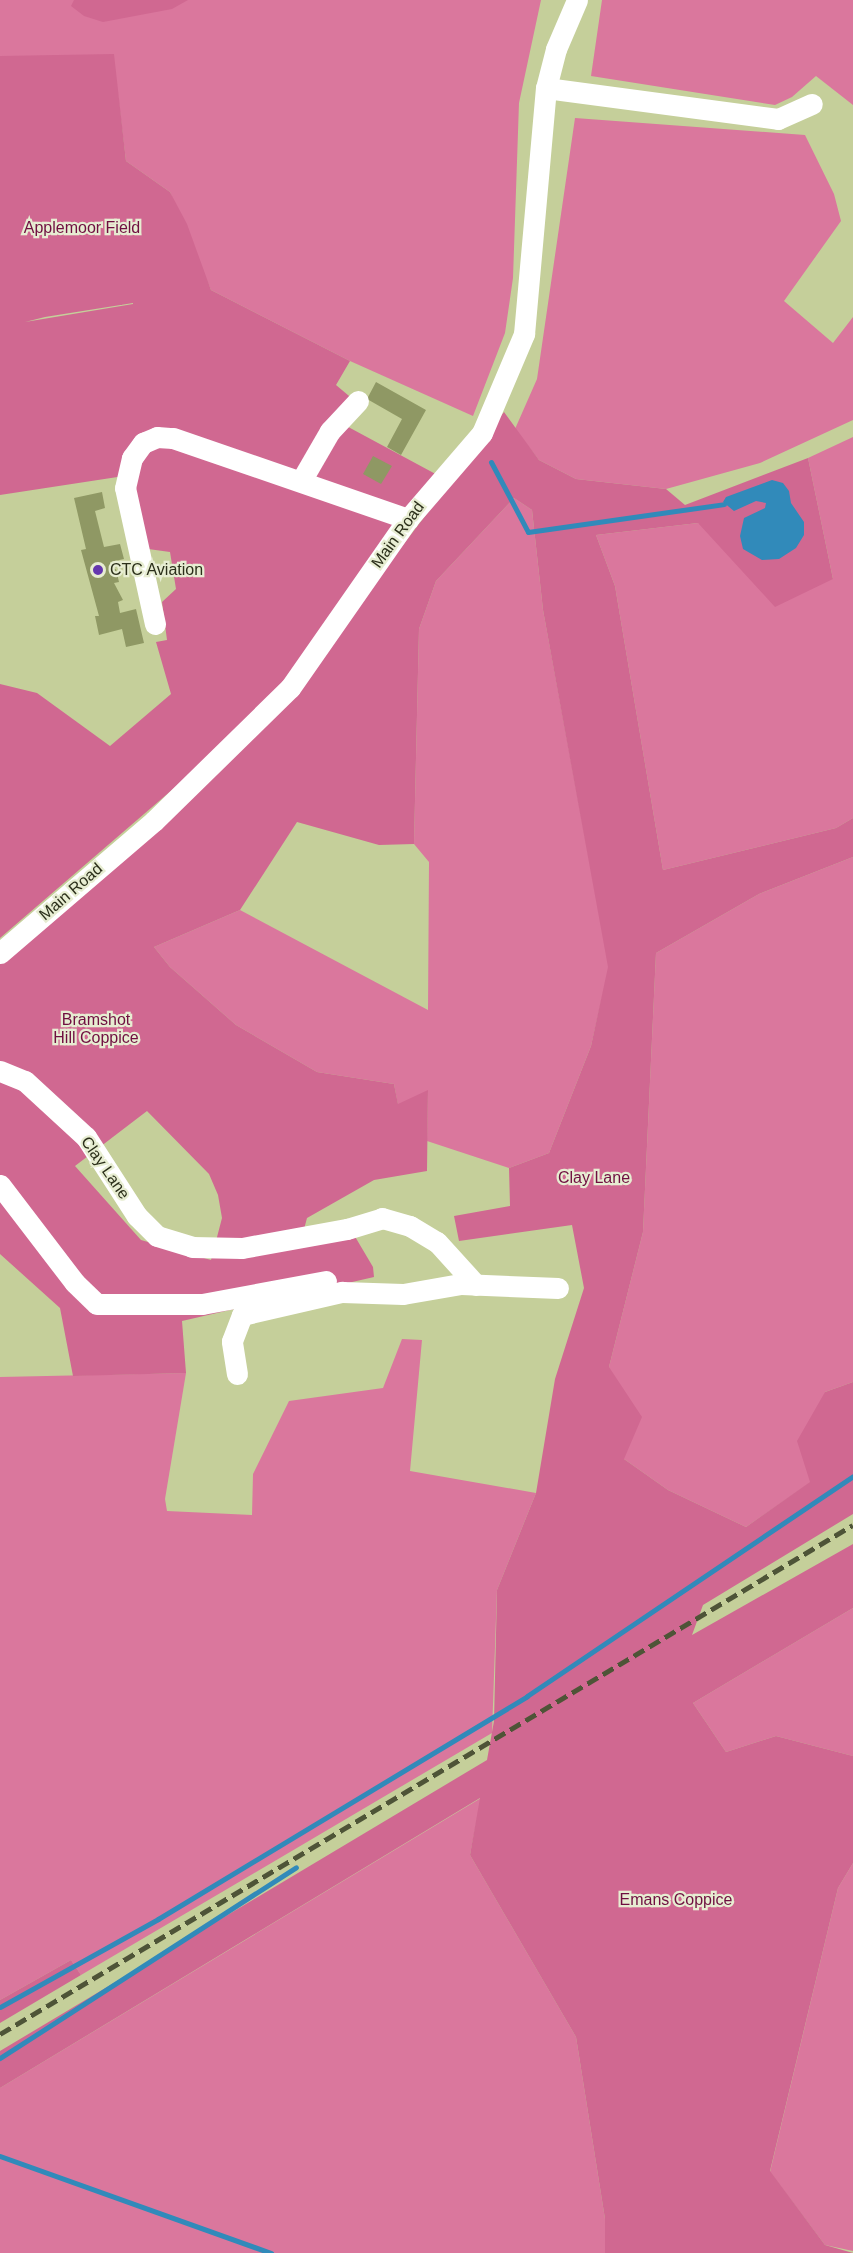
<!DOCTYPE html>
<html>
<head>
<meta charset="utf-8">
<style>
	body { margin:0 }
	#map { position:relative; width:853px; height:2253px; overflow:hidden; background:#c5cf9a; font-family:Arial,sans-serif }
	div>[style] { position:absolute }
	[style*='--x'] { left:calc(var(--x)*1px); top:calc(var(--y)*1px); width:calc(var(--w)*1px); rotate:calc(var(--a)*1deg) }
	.green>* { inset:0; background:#da779d }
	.forest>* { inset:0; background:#d06891 }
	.water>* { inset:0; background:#318aba }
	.stream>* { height:5px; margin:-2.5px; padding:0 2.5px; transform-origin:2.5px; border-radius:2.5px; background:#318aba }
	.building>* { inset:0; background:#8f9864 }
	.minor>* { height:21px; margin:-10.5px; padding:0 10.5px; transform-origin:10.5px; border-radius:10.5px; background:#fff }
	.rail>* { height:4.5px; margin-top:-2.25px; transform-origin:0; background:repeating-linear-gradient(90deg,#4e5437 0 12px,transparent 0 18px) }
	.dots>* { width:16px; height:16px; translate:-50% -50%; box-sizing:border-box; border:3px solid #e7edd2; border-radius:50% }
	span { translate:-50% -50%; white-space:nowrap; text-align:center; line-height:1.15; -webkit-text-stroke:4.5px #e7edd2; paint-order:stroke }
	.park-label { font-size:16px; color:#6f0f40 }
	.street-label { font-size:16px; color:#2b2f1a }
	.poi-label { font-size:16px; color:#2b2f1a }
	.left { translate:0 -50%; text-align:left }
</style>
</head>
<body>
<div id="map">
	<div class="green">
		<i style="clip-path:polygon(0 0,541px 0,519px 103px,513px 278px,505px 333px,473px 416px,350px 361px,211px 290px,170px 192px,126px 161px,118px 95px,0 103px)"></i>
		<i style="clip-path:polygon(602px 0,853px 0,853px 105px,816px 76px,792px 97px,775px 105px,591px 76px)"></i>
		<i style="clip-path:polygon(575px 118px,805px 135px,834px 194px,841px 221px,784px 301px,833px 343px,853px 317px,853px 420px,760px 463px,666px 489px,576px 479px,539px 460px,515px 429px,537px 379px)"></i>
		<i style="clip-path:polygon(853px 437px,853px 818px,836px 828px,663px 870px,615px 586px,596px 535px,698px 523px,833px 579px,808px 458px)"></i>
		<i style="clip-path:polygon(514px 498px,532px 510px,543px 610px,609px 967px,591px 1046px,549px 1153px,509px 1168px,427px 1141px,428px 1091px,398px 1105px,394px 1084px,317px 1072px,236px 1025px,170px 967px,154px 947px,240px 910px,428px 1010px,429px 862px,414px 844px,419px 629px,436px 581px)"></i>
		<i style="clip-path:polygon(853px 857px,853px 1382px,825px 1392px,811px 1482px,746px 1527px,668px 1490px,624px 1459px,609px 1367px,643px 1232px,656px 953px,759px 894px)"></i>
		<i style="clip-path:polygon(402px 1339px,422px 1340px,410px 1471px,536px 1493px,497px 1590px,492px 1733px,81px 1975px,71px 1960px,0 2000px,0 1377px,186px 1373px,165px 1499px,167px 1511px,252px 1515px,253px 1474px,289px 1401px,383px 1388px)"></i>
		<i style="clip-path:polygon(853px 1608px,853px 1756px,776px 1736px,726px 1752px,693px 1703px)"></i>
		<i style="clip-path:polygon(481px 1798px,470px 1855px,576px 2037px,605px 2219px,605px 2253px,0 2253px,0 2088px)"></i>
		<i style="clip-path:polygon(853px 1863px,853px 2251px,825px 2245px,770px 2172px,838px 1888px)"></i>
	</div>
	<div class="forest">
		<i style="clip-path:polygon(74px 0,188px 0,172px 9px,103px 22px,84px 16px,71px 6px)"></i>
		<i style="clip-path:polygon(evenodd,114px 54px,126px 161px,170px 192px,187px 224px,211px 290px,350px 361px,336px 385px,355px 401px,339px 422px,443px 478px,400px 549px,504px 412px,539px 460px,576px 479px,666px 489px,685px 505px,808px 458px,833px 579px,775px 607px,698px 523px,596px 535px,615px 586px,663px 870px,836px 828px,853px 818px,853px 857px,759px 894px,656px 953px,643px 1232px,609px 1367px,642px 1417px,624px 1459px,668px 1490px,746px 1527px,810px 1482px,797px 1441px,825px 1392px,853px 1382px,853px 1514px,703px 1605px,692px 1635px,853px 1544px,853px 1608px,693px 1703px,726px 1752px,776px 1736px,853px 1756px,853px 1863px,838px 1888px,770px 2171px,825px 2245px,853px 2253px,605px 2253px,605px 2219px,576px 2037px,470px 1855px,480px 1798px,0 2088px,0 2051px,487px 1760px,494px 1721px,497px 1590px,536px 1493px,555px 1379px,584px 1288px,572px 1225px,459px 1241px,454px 1216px,510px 1206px,509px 1168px,549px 1153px,591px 1046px,608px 967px,543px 610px,532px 510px,514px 498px,436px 581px,419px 629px,414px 844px,379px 845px,297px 822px,240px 910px,154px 947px,170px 967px,236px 1025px,317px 1072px,394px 1084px,398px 1104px,428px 1090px,427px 1171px,374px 1180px,307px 1218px,303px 1233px,347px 1223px,373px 1267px,374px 1277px,182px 1321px,186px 1373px,73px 1376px,60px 1308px,0 1254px,0 942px,112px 858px,252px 721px,0 938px,0 684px,37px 693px,110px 746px,171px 694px,156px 642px,167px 640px,162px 602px,176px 589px,170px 552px,141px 548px,124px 476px,0 495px,0 56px,114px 54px,133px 303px,133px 304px,25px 322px,45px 317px,133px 303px,114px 54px,147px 1111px,209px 1174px,218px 1195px,222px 1218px,211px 1260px,141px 1240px,75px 1166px,147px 1111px)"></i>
		<i style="clip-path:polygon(71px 1960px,81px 1975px,0 2023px,0 2000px)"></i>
	</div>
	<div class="water">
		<i style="clip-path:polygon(772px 480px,783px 483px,789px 491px,791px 503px,804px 522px,804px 535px,796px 548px,779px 559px,762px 560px,743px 549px,740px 536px,744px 518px,765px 508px,766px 503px,756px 501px,734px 511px,723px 502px,726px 497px)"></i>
	</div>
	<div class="stream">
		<i style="--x:491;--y:462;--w:79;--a:62.1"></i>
		<i style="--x:528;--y:532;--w:198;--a:-8.1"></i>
		<i style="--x:0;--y:2007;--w:181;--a:-29.1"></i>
		<i style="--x:158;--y:1919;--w:431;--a:-31.1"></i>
		<i style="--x:527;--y:1696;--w:393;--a:-34"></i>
		<i style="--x:0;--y:2058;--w:352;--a:-32.8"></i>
		<i style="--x:0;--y:2156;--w:288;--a:19.7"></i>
	</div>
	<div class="building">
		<i style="clip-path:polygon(376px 382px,426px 410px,401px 455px,387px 447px,402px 419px,367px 399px)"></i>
		<i style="clip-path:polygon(373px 456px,392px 466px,381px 484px,363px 474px)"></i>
		<i style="clip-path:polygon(102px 492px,105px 508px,95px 511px,104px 547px,120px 544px,124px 559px,110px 562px,112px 570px,116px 569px,119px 582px,114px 583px,123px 600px,118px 602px,120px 613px,136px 609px,144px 643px,126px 647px,122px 629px,99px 635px,95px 616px,99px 616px,81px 550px,86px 549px,74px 498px)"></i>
	</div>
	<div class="minor">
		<i style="--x:546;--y:88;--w:234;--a:7.6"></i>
		<i style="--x:778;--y:119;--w:37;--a:-24"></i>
		<i style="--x:301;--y:481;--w:58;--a:-59.9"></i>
		<i style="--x:330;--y:431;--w:41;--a:-47"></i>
		<i style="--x:155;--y:624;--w:139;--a:-102.4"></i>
		<i style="--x:125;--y:488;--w:31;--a:-77"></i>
		<i style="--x:132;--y:458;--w:19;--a:-54"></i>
		<i style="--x:143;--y:443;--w:15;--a:-23"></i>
		<i style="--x:157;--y:437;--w:16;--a:4"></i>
		<i style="--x:173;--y:438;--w:249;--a:19"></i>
		<i style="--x:0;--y:953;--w:203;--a:-40.6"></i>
		<i style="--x:154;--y:821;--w:190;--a:-44.4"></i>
		<i style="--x:290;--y:688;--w:206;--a:-55.1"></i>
		<i style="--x:408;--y:519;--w:113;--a:-49.3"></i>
		<i style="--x:482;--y:433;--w:108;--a:-67"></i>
		<i style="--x:524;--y:334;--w:247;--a:-84.9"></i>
		<i style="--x:546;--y:88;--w:40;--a:-75.6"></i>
		<i style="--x:556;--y:49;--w:53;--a:-66.8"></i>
		<i style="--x:0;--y:1071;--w:27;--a:22"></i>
		<i style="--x:25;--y:1081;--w:83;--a:42.6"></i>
		<i style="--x:86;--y:1137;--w:94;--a:57.2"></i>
		<i style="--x:137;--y:1216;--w:28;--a:45"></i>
		<i style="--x:157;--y:1236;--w:37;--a:17"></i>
		<i style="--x:192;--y:1247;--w:50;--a:1.1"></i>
		<i style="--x:242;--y:1248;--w:107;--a:-10.3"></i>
		<i style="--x:347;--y:1229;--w:37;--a:-17"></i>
		<i style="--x:382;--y:1218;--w:29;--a:16"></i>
		<i style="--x:410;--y:1226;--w:31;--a:31"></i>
		<i style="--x:437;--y:1242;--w:58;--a:47.8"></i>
		<i style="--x:0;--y:1185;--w:123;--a:52.6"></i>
		<i style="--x:75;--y:1283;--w:30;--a:44"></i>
		<i style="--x:97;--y:1304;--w:105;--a:0"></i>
		<i style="--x:202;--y:1304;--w:126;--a:-10.5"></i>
		<i style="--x:237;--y:1374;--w:33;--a:-99"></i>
		<i style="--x:232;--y:1341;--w:28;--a:-69"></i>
		<i style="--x:242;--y:1315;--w:103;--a:-13"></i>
		<i style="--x:342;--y:1292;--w:61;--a:1.9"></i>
		<i style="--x:403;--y:1294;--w:59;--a:-9.8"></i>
		<i style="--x:461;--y:1284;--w:97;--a:2.4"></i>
	</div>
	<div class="rail">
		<i style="--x:0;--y:2034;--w:993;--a:-30.83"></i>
	</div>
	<div class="dots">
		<i style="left:98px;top:570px;background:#6537ae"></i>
	</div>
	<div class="park-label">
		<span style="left:82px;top:228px">Applemoor Field</span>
		<span style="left:96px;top:1029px">Bramshot<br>Hill Coppice</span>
		<span style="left:594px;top:1178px">Clay Lane</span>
		<span style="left:676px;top:1900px">Emans Coppice</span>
	</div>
	<div class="street-label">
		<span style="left:398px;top:535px;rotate:-54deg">Main Road</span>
		<span style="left:71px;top:892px;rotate:-41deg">Main Road</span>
		<span style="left:105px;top:1168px;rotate:55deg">Clay Lane</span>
	</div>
	<div class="poi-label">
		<span class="left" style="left:110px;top:570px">CTC Aviation</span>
	</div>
</div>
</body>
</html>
